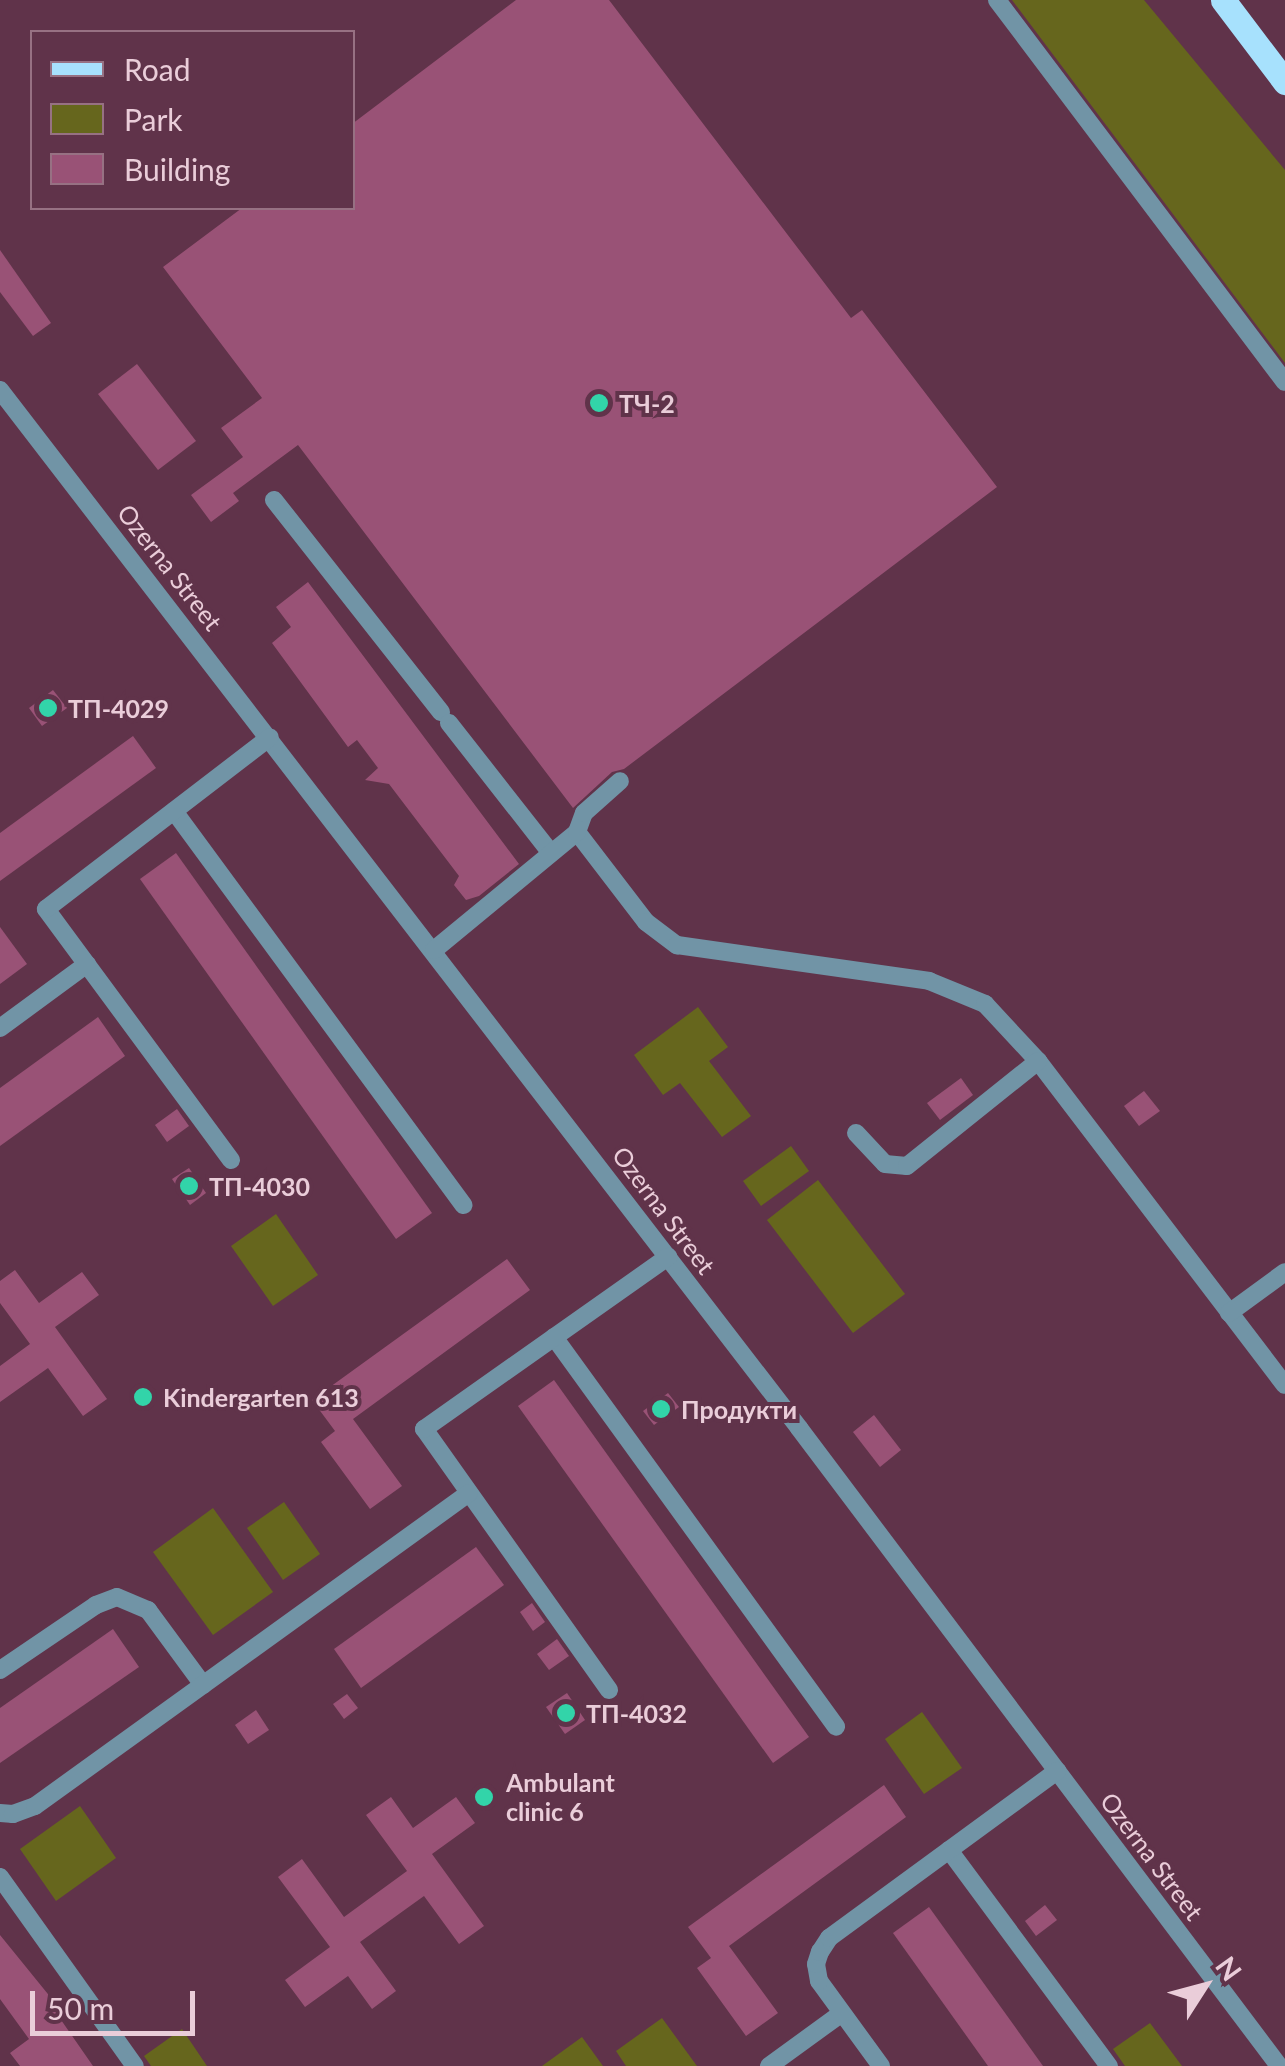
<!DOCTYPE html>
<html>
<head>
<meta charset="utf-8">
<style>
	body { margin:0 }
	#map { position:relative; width:1285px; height:2066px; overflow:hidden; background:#60334a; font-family:Lato,sans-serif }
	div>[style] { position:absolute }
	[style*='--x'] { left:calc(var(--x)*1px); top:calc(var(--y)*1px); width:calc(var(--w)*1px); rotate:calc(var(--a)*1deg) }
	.green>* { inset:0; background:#66661d }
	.building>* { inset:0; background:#995276 }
	.minor>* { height:18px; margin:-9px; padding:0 9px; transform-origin:9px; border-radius:9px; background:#7194a6 }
	.major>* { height:25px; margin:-12.5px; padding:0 12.5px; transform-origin:12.5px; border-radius:12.5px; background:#a7e1fd }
	.dots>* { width:28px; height:28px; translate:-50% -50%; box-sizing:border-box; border:5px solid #60334a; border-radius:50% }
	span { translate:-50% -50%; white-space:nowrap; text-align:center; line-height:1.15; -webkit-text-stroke:8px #60334a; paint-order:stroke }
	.poi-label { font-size:25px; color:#eacdd9; font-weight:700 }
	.left { translate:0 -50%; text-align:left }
	.street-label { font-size:25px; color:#eacdd9 }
	.legend { position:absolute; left:30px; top:30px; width:325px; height:180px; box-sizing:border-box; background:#60334a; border:2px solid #977183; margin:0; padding:12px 18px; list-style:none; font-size:30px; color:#eacdd9 }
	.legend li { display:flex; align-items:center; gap:20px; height:50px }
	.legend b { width:50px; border:2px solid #977183 }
	.north { position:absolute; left:1155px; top:1936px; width:100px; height:100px; -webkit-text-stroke:8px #60334a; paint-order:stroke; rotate:54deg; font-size:28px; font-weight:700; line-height:40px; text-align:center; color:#eacdd9 }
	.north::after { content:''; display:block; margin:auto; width:35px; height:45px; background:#eacdd9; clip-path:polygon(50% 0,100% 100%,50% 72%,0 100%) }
	.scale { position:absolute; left:30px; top:1991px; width:165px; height:45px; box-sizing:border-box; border:5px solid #eacdd9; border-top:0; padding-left:12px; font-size:30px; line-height:35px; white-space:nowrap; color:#eacdd9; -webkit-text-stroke:8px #60334a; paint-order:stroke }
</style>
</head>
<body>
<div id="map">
	<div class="green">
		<i style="clip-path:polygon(1012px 0,1144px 0,1285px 170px,1285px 363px)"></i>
		<i style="clip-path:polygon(698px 1007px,728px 1047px,709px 1061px,751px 1116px,722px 1137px,680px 1083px,663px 1095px,634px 1055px)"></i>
		<i style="clip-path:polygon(791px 1146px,809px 1171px,761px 1206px,743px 1181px)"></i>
		<i style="clip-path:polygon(818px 1180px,905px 1294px,853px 1333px,767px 1220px)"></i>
		<i style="clip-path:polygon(276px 1214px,318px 1275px,273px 1306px,231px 1246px)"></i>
		<i style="clip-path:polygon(284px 1502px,320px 1554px,283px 1580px,247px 1528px)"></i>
		<i style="clip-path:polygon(213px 1508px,273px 1592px,213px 1635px,153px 1552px)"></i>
		<i style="clip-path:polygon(922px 1712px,962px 1768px,924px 1794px,885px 1739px)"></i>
		<i style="clip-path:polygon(80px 1806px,116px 1858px,56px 1901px,20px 1849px)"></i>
		<i style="clip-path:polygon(662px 2018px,697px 2066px,626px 2066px,616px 2051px)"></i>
		<i style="clip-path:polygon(1150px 2023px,1182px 2066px,1125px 2066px,1113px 2049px)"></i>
		<i style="clip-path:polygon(182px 2029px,207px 2066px,151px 2066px,144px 2056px)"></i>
		<i style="clip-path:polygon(582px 2037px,603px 2066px,542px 2066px)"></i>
	</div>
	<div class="building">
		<i style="clip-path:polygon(516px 0,609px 0,851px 318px,862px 310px,997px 487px,624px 769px,612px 772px,573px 808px,298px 445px,233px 493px,239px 501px,211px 522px,191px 495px,243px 457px,221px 428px,262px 398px,163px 267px,242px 208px,352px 208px,352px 124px)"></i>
		<i style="clip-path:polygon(0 250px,51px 323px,33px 336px,0 292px)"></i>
		<i style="clip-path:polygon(137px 364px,196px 441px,158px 470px,98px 394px)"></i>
		<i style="clip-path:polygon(308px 582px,519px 864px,479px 896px,466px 900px,454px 885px,459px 876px,389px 784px,365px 780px,378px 768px,357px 740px,348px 747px,272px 643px,291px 627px,276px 607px)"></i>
		<i style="clip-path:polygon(53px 690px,67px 708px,42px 726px,29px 708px)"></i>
		<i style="clip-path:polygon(133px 736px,156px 768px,0 881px,0 833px)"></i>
		<i style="clip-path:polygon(176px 853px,432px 1213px,396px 1239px,140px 879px)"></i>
		<i style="clip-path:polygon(0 927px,27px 964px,0 984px)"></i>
		<i style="clip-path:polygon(98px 1017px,125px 1056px,0 1146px,0 1088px)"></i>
		<i style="clip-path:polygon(961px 1078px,973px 1095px,940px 1120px,927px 1103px)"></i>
		<i style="clip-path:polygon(1144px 1091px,1160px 1111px,1139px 1126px,1124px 1106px)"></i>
		<i style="clip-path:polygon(177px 1109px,189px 1126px,167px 1142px,155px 1125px)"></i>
		<i style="clip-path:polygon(189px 1168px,206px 1193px,190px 1205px,172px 1179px)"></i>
		<i style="clip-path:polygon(507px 1259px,530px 1290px,353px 1419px,402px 1486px,370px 1509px,321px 1442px,335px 1431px,312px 1400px)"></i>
		<i style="clip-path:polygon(15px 1270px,39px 1303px,82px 1272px,99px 1295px,55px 1327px,107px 1399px,83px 1416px,48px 1368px,0 1402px,0 1366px,30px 1344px,0 1303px,0 1281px)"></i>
		<i style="clip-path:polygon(554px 1380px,809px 1737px,773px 1763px,518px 1406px)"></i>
		<i style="clip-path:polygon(668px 1393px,679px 1407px,654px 1425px,643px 1411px)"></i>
		<i style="clip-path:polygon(874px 1415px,901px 1450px,880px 1467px,853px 1432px)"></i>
		<i style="clip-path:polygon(476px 1547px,504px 1585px,361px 1688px,334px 1649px)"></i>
		<i style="clip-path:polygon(532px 1603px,545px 1622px,533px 1631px,520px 1612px)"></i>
		<i style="clip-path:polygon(113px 1629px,139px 1667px,0 1763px,0 1708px)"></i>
		<i style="clip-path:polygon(557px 1639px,569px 1656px,549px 1670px,537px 1654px)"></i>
		<i style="clip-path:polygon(567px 1693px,585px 1720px,565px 1734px,546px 1707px)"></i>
		<i style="clip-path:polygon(347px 1694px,358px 1708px,344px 1719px,333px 1704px)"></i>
		<i style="clip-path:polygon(256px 1710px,269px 1730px,248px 1744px,235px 1725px)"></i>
		<i style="clip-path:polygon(884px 1785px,906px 1817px,729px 1946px,778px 2013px,746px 2036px,697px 1968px,711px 1958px,688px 1927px)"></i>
		<i style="clip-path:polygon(391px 1797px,413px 1828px,456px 1797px,475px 1823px,432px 1854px,484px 1926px,459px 1944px,424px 1896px,360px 1942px,396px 1991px,372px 2009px,348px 1976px,305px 2007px,285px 1980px,330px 1947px,278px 1877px,302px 1859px,344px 1917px,407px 1871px,366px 1815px)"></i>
		<i style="clip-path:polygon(1045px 1905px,1057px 1920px,1036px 1936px,1025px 1921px)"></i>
		<i style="clip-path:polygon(929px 1907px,995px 1999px,1043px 2066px,988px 2066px,893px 1933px)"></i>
		<i style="clip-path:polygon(0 1935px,56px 2004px,63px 2014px,59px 2017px,93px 2066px,20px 2066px,10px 2053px,29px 2039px,0 1999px)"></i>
	</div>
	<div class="minor">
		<i style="--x:997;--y:0;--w:478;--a:53"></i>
		<i style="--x:0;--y:390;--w:1310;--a:52.41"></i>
		<i style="--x:799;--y:1428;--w:798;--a:53.04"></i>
		<i style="--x:274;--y:500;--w:270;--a:51.8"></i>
		<i style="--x:449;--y:723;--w:165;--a:51.9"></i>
		<i style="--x:174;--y:811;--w:489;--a:53.7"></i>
		<i style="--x:577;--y:832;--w:113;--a:52.5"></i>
		<i style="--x:646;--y:922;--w:39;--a:37"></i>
		<i style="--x:677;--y:945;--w:255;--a:8.1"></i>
		<i style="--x:929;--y:981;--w:61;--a:22.3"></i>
		<i style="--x:985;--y:1004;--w:78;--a:47.1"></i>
		<i style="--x:1038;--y:1061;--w:407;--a:52.7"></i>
		<i style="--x:434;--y:950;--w:185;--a:-39.5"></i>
		<i style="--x:577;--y:832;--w:20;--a:-70"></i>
		<i style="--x:584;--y:813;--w:48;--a:-41.6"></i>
		<i style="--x:0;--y:1028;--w:108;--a:-36.3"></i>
		<i style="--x:856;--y:1133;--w:42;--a:46.9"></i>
		<i style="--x:885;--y:1164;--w:22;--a:5"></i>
		<i style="--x:907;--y:1166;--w:168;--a:-38.7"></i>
		<i style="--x:231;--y:1160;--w:312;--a:-126.4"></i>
		<i style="--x:46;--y:909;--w:282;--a:-37.5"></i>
		<i style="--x:1229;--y:1313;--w:69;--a:-36.2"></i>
		<i style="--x:554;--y:1337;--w:481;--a:54.1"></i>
		<i style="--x:0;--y:1670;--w:116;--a:-34.1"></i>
		<i style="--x:96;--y:1605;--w:22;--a:-21"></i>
		<i style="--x:117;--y:1597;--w:34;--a:23"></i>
		<i style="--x:148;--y:1610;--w:93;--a:53.7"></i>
		<i style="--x:609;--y:1690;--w:320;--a:-125.3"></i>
		<i style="--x:424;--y:1429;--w:299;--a:-35.2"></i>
		<i style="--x:0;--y:1813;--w:13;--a:4"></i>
		<i style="--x:13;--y:1814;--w:23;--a:-20"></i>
		<i style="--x:35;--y:1806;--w:535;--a:-35.8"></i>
		<i style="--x:949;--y:1850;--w:269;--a:53.5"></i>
		<i style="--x:0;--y:1877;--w:232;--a:54.5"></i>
		<i style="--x:769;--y:2066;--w:90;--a:-36"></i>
		<i style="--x:881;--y:2066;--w:105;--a:-126.1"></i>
		<i style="--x:819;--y:1981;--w:17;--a:-100"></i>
		<i style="--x:816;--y:1964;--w:13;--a:-72"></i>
		<i style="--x:820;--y:1952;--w:17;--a:-57"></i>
		<i style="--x:829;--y:1938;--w:283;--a:-36.2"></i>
	</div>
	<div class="major">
		<i style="--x:1223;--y:0;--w:103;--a:52.9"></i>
	</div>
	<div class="dots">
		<i style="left:599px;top:403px;background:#32d4a9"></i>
		<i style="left:48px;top:708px;background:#32d4a9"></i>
		<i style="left:189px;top:1186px;background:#32d4a9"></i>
		<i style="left:143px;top:1397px;background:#32d4a9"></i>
		<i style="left:661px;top:1409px;background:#32d4a9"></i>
		<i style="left:566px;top:1713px;background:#32d4a9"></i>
		<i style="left:484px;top:1797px;background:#32d4a9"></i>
	</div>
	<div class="poi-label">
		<span class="left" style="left:619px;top:403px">ТЧ-2</span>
		<span class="left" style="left:68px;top:708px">ТП-4029</span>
		<span class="left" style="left:209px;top:1186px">ТП-4030</span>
		<span class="left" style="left:163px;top:1397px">Kindergarten 613</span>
		<span class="left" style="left:681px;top:1409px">Продукти</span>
		<span class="left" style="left:586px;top:1713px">ТП-4032</span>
		<span class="left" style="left:506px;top:1797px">Ambulant<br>clinic 6</span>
	</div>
	<div class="street-label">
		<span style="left:170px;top:567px;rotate:52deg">Ozerna Street</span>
		<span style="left:664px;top:1210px;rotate:53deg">Ozerna Street</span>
		<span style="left:1152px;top:1856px;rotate:53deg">Ozerna Street</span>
	</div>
	<ul class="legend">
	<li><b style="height:12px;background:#a7e1fd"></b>Road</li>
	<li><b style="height:28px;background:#66661d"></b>Park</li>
	<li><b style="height:28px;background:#995276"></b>Building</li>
	</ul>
	<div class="north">N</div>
	<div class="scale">50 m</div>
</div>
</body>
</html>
